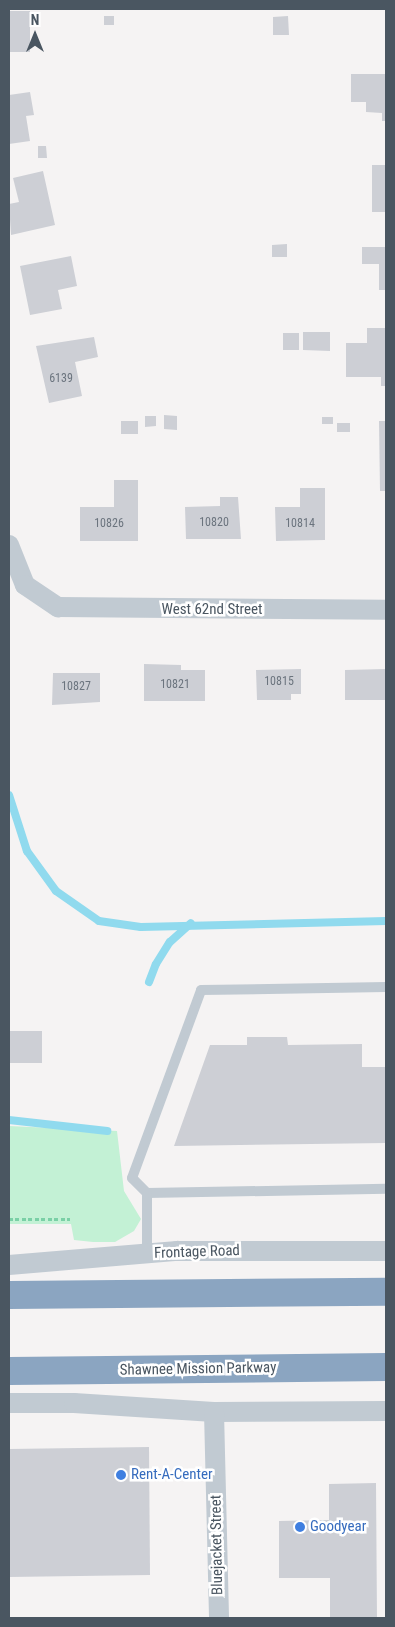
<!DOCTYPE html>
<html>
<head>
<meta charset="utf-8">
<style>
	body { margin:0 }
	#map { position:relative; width:395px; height:1627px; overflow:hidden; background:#f5f3f3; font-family:"Roboto Condensed",sans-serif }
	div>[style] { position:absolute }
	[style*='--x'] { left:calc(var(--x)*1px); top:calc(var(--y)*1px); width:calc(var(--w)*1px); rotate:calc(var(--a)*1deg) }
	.green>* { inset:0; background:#c3f1d5 }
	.stream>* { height:8px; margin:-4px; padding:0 4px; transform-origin:4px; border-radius:4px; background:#90daee }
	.building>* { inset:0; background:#cdcfd5 }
	.path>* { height:3px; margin-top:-1.5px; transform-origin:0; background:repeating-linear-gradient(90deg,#7ad0a6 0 4px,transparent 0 6.5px) }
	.lane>* { height:10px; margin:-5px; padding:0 5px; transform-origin:5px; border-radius:5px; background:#c1cad2 }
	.street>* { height:20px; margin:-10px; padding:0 10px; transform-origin:10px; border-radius:10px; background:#c1cad2 }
	.highway>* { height:28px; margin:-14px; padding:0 14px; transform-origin:14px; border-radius:14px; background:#8ba5c1 }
	.dots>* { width:14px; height:14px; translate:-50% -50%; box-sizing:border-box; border:2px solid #fff; border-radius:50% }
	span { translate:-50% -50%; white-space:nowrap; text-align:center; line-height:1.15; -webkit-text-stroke:5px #fff; paint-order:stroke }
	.number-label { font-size:12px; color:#6b747e }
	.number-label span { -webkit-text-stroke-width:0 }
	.street-label { font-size:15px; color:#4a5661 }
	.shop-label { font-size:15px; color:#366cbe }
	.left { translate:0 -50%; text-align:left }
	.frame { position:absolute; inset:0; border:10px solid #4a5661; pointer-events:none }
	.north { position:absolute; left:10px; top:10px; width:50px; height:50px; -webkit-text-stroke:4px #fff; paint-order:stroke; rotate:0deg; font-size:14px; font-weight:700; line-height:20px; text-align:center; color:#4a5661 }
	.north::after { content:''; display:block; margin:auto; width:18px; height:22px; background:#4a5661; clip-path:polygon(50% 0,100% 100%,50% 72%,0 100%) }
</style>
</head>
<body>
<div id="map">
	<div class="green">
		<i style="clip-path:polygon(9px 1126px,117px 1131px,124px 1191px,141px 1219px,134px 1231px,115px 1242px,93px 1242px,74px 1240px,71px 1224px,9px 1224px)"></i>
	</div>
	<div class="stream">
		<i style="--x:9;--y:795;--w:59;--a:72.2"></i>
		<i style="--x:27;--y:851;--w:49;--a:54.1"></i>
		<i style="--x:56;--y:891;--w:52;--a:34.9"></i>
		<i style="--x:99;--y:921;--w:42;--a:8.1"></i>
		<i style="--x:141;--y:927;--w:245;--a:-1.4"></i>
		<i style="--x:149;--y:982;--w:19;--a:-69"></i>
		<i style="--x:156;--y:964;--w:26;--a:-58"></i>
		<i style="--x:170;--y:942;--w:28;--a:-42"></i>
		<i style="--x:9;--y:1120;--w:99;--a:6.4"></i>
	</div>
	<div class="building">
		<i style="clip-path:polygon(9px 11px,30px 11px,30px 52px,9px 52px)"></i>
		<i style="clip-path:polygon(104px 16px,114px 16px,114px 25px,104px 25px)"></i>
		<i style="clip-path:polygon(288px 16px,289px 35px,273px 35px,273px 17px)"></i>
		<i style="clip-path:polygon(351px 74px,386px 74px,386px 121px,382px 121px,382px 113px,366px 112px,366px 102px,351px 102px)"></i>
		<i style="clip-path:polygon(30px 92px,34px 115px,26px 116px,30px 141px,9px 144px,9px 95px)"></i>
		<i style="clip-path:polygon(38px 146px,46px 146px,47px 158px,38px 158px)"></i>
		<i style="clip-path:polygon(372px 165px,386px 165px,386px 212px,372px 212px)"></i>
		<i style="clip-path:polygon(43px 171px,55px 225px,11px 235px,9px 204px,19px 202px,13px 178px)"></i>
		<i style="clip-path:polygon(287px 244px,287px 257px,272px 257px,272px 245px)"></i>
		<i style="clip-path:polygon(362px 247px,386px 247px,386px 290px,379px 290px,379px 264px,362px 264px)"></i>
		<i style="clip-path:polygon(71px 256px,77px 286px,58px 290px,62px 309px,30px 315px,20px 266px)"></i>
		<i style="clip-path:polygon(367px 328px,386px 328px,386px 386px,381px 386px,381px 377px,346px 377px,346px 343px,367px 343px)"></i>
		<i style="clip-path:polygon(303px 332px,330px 332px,330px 351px,303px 350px)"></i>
		<i style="clip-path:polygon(283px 333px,299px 333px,299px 350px,283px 350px)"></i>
		<i style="clip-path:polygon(94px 337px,98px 357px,75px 362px,82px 396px,49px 403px,36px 346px)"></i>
		<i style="clip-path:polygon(164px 415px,177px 416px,177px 430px,164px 429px)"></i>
		<i style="clip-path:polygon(145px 416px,156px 416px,156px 426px,145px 427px)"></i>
		<i style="clip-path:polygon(322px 417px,333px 417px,333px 424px,322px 424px)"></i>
		<i style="clip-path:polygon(121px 421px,138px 421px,138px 434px,121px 434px)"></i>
		<i style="clip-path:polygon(379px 421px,386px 421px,386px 491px,380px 491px)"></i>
		<i style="clip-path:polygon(337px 423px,350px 423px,350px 432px,337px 432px)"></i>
		<i style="clip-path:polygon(114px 480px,138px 480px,138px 541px,80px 541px,80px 507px,114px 507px)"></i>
		<i style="clip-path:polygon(300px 488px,325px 488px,325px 540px,276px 541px,275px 507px,300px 507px)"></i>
		<i style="clip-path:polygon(220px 497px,238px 497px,241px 539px,186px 539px,185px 507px,220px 506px)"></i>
		<i style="clip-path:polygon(144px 664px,181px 665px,181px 670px,205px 670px,205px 701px,144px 701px)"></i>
		<i style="clip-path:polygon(301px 669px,301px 694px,291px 694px,291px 700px,257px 700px,256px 670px)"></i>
		<i style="clip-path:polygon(386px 669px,386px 700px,345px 700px,345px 670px)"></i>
		<i style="clip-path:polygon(53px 673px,100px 673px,100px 702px,52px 705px)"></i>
		<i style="clip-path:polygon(9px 1031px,42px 1031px,42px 1063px,9px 1063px)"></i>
		<i style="clip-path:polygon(247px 1037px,287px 1037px,288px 1045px,362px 1044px,362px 1067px,386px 1067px,386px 1143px,174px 1146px,210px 1045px,247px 1045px)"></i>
		<i style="clip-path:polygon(149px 1447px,150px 1575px,9px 1577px,9px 1449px)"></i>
		<i style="clip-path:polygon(376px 1483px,377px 1618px,330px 1618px,330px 1578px,279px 1578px,279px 1521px,329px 1520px,329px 1484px)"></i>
	</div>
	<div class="path">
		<i style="--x:9;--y:1219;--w:61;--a:0"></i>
	</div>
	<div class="lane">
		<i style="--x:147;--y:1193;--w:239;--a:-1"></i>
		<i style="--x:147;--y:1254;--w:61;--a:-90"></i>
		<i style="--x:147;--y:1193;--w:21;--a:-135"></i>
		<i style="--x:132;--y:1178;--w:200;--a:-69.8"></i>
		<i style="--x:201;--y:990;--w:185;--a:-0.9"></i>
	</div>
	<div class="street">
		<i style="--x:9;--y:545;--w:43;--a:68.2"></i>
		<i style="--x:25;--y:585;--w:40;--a:34"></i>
		<i style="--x:58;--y:607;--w:328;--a:0.5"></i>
		<i style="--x:9;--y:1265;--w:169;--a:-4.8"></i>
		<i style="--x:177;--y:1251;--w:209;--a:0"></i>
		<i style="--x:9;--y:1403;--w:65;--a:0"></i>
		<i style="--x:74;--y:1403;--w:140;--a:3.7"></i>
		<i style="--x:214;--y:1412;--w:172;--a:-0.3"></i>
		<i style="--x:214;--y:1412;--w:206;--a:88.6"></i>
	</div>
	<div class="highway">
		<i style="--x:9;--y:1295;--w:377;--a:-0.5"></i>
		<i style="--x:9;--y:1371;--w:377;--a:-0.6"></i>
	</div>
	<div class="dots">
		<i style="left:121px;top:1475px;background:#3f7fe0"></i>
		<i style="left:300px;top:1527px;background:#3f7fe0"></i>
	</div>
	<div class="number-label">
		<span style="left:61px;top:379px">6139</span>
		<span style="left:214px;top:523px">10820</span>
		<span style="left:109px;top:524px">10826</span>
		<span style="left:300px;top:524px">10814</span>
		<span style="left:279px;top:682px">10815</span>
		<span style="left:175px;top:685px">10821</span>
		<span style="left:76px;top:687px">10827</span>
	</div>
	<div class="street-label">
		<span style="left:212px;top:610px">West 62nd Street</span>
		<span style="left:197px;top:1252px;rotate:-2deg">Frontage Road</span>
		<span style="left:198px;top:1369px;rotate:-1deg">Shawnee Mission Parkway</span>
		<span style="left:217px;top:1545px;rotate:-91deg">Bluejacket Street</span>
	</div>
	<div class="shop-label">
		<span class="left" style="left:131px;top:1475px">Rent-A-Center</span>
		<span class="left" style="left:310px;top:1527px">Goodyear</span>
	</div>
	<div class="frame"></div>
	<div class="north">N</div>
</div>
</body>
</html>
